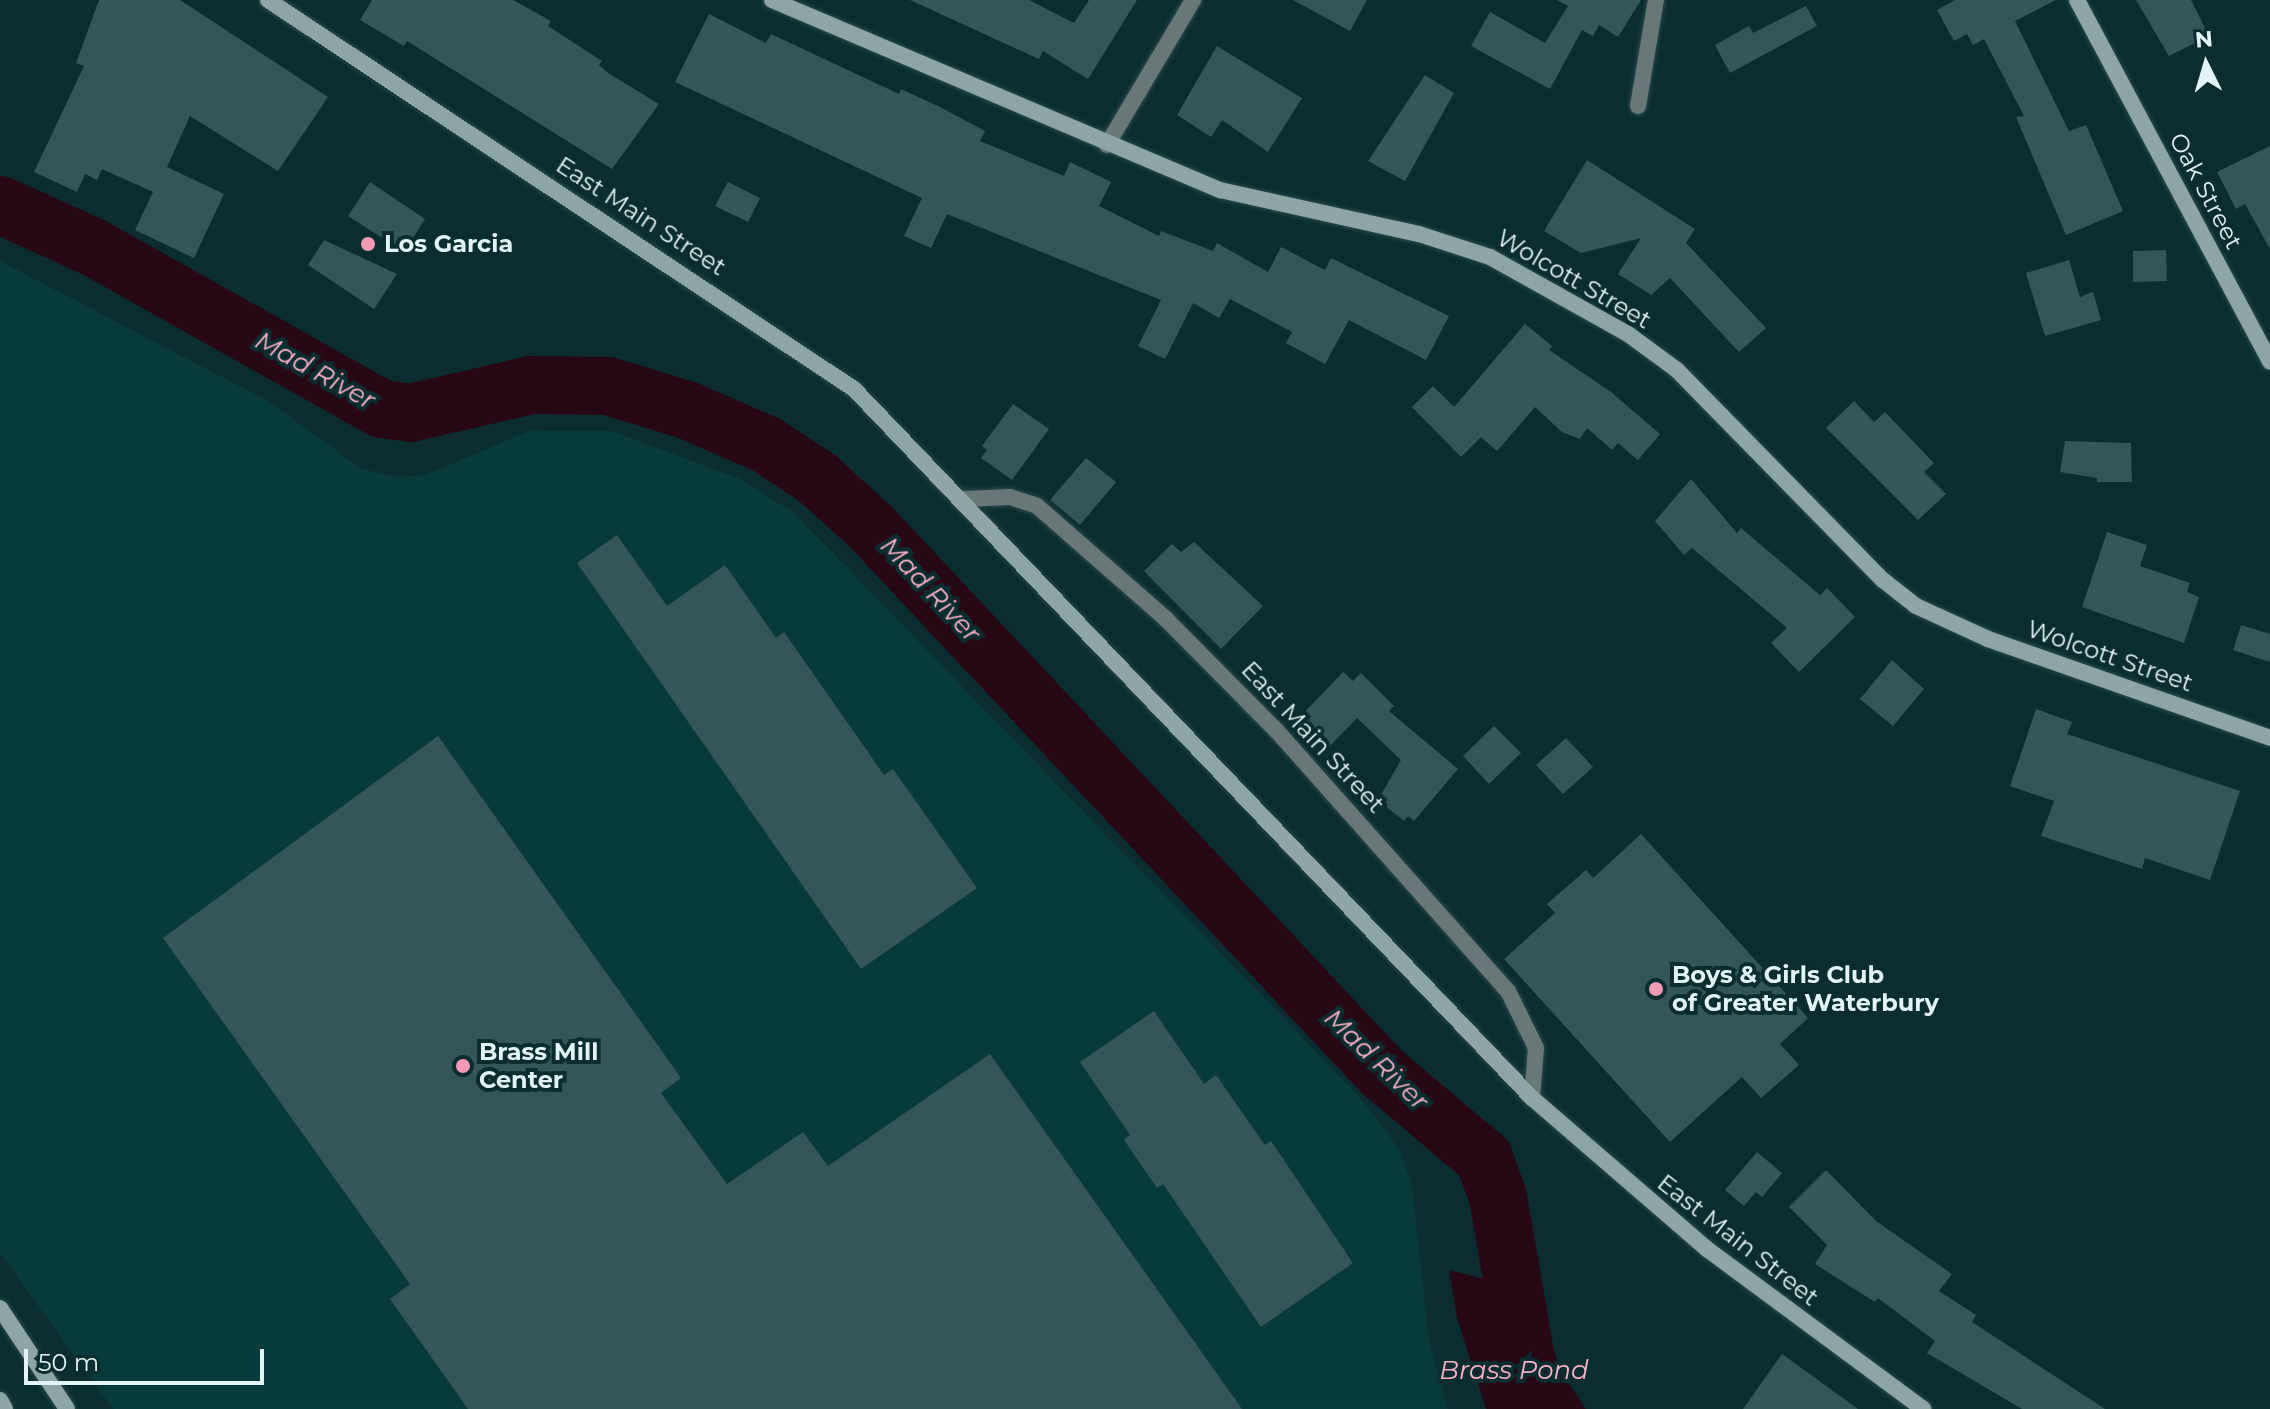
<!DOCTYPE html>
<html>
<head>
<meta charset="utf-8">
<style>
	body { margin:0 }
	#map { position:relative; width:2270px; height:1409px; overflow:hidden; background:#0b2d2f; font-family:Montserrat,sans-serif }
	div>[style] { position:absolute }
	[style*='--x'] { left:calc(var(--x)*1px); top:calc(var(--y)*1px); width:calc(var(--w)*1px); rotate:calc(var(--a)*1deg) }
	.built>* { inset:0; background:#08393b }
	.water>* { inset:0; background:#280814 }
	.river>* { height:58px; margin:-29px; padding:0 29px; transform-origin:29px; border-radius:29px; background:#280814 }
	.building>* { inset:0; background:#355658 }
	.roads { filter:drop-shadow(0 0 2px #29494b) drop-shadow(0 0 2px #29494b) }
	.street>* { height:16px; margin:-8px; padding:0 8px; transform-origin:8px; border-radius:8px; background:#687778 }
	.secondary>* { height:16px; margin:-8px; padding:0 8px; transform-origin:8px; border-radius:8px; background:#8da5a5 }
	.dots>* { width:22px; height:22px; translate:-50% -50%; box-sizing:border-box; border:4px solid #0b2d2f; border-radius:50% }
	span { translate:-50% -50%; white-space:nowrap; text-align:center; line-height:1.15; -webkit-text-stroke:8px #0b2d2f; paint-order:stroke }
	.street-label { font-size:24px; color:#e2f4f5 }
	.poi-label { font-size:24px; color:#e2f4f5; font-weight:700 }
	.left { translate:0 -50%; text-align:left }
	.water-label { font-size:26px; color:#f8b1c7; font-style:italic }
	.north { position:absolute; left:2166px; top:24px; width:80px; height:80px; -webkit-text-stroke:6px #0b2d2f; paint-order:stroke; rotate:355deg; font-size:22px; font-weight:700; line-height:32px; text-align:center; color:#e2f4f5 }
	.north::after { content:''; display:block; margin:auto; width:28px; height:36px; background:#e2f4f5; clip-path:polygon(50% 0,100% 100%,50% 72%,0 100%) }
	.scale { position:absolute; left:24px; top:1349px; width:240px; height:36px; box-sizing:border-box; border:4px solid #e2f4f5; border-top:0; padding-left:10px; font-size:24px; line-height:28px; white-space:nowrap; color:#e2f4f5; -webkit-text-stroke:6px #0b2d2f; paint-order:stroke }
</style>
</head>
<body>
<div id="map">
	<div class="built">
		<i style="clip-path:polygon(0 261px,266px 400px,362px 469px,398px 477px,425px 475px,532px 430px,612px 431px,740px 479px,793px 512px,1357px 1094px,1385px 1129px,1401px 1153px,1412px 1186px,1429px 1341px,1448px 1409px,113px 1409px,0 1253px)"></i>
	</div>
	<div class="water">
		<i style="clip-path:polygon(1449px 1270px,1488px 1280px,1522px 1275px,1533px 1330px,1586px 1409px,1486px 1409px,1457px 1318px)"></i>
	</div>
	<div class="river">
		<i style="--x:0;--y:205;--w:102;--a:24.3"></i>
		<i style="--x:93;--y:247;--w:331;--a:29.3"></i>
		<i style="--x:382;--y:409;--w:28;--a:8"></i>
		<i style="--x:410;--y:413;--w:124;--a:-13"></i>
		<i style="--x:531;--y:385;--w:77;--a:0.7"></i>
		<i style="--x:608;--y:386;--w:83;--a:16.9"></i>
		<i style="--x:687;--y:410;--w:87;--a:23.6"></i>
		<i style="--x:767;--y:445;--w:60;--a:33.4"></i>
		<i style="--x:817;--y:478;--w:72;--a:42.2"></i>
		<i style="--x:870;--y:526;--w:750;--a:46.84"></i>
		<i style="--x:1383;--y:1073;--w:132;--a:40.1"></i>
		<i style="--x:1484;--y:1158;--w:41;--a:70.3"></i>
		<i style="--x:1498;--y:1197;--w:159;--a:80.2"></i>
		<i style="--x:1525;--y:1354;--w:57;--a:73.8"></i>
	</div>
	<div class="building">
		<i style="clip-path:polygon(99px 0,180px 0,328px 97px,278px 171px,190px 116px,167px 167px,224px 194px,194px 258px,135px 230px,153px 192px,102px 169px,97px 180px,85px 174px,77px 192px,34px 172px,84px 66px,76px 63px)"></i>
		<i style="clip-path:polygon(372px 0,513px 0,551px 21px,548px 26px,602px 61px,599px 65px,608px 73px,659px 104px,612px 169px,407px 41px,404px 46px,360px 20px)"></i>
		<i style="clip-path:polygon(910px 0,1029px 0,1074px 23px,1089px 0,1137px 0,1088px 79px,1043px 51px,1039px 59px)"></i>
		<i style="clip-path:polygon(1293px 0,1367px 0,1350px 31px)"></i>
		<i style="clip-path:polygon(1557px 0,1641px 0,1618px 37px,1599px 25px,1593px 36px,1582px 30px,1550px 89px,1471px 46px,1490px 12px,1545px 43px,1568px 6px)"></i>
		<i style="clip-path:polygon(1955px 0,2056px 0,2015px 21px,2069px 131px,2086px 125px,2123px 211px,2066px 235px,2016px 117px,2024px 116px,1984px 39px,1973px 45px,1967px 34px,1954px 41px,1937px 10px)"></i>
		<i style="clip-path:polygon(2136px 0,2191px 0,2209px 36px,2169px 56px)"></i>
		<i style="clip-path:polygon(1806px 6px,1817px 26px,1730px 73px,1715px 45px,1749px 26px,1753px 33px)"></i>
		<i style="clip-path:polygon(709px 14px,766px 43px,771px 34px,899px 94px,901px 89px,940px 107px,985px 131px,980px 141px,1064px 176px,1070px 162px,1111px 182px,1099px 206px,1159px 236px,1161px 231px,1213px 251px,1217px 243px,1268px 272px,1281px 247px,1325px 270px,1331px 258px,1449px 316px,1426px 360px,1349px 320px,1325px 364px,1286px 343px,1292px 332px,1230px 299px,1219px 318px,1193px 303px,1165px 359px,1138px 346px,1161px 300px,947px 214px,931px 248px,904px 236px,922px 198px,675px 82px)"></i>
		<i style="clip-path:polygon(1217px 46px,1302px 98px,1268px 152px,1222px 120px,1211px 137px,1177px 115px)"></i>
		<i style="clip-path:polygon(1425px 75px,1454px 93px,1405px 181px,1368px 161px)"></i>
		<i style="clip-path:polygon(2270px 146px,2270px 249px,2245px 204px,2236px 209px,2217px 172px)"></i>
		<i style="clip-path:polygon(1587px 160px,1695px 229px,1686px 243px,1766px 328px,1739px 352px,1670px 278px,1651px 295px,1618px 274px,1641px 238px,1581px 253px,1544px 231px)"></i>
		<i style="clip-path:polygon(370px 182px,425px 219px,404px 252px,348px 216px)"></i>
		<i style="clip-path:polygon(728px 182px,760px 198px,748px 222px,715px 206px)"></i>
		<i style="clip-path:polygon(324px 240px,397px 274px,374px 309px,308px 265px)"></i>
		<i style="clip-path:polygon(2166px 250px,2167px 281px,2133px 282px,2133px 251px)"></i>
		<i style="clip-path:polygon(2069px 260px,2080px 297px,2093px 292px,2101px 320px,2045px 336px,2026px 273px)"></i>
		<i style="clip-path:polygon(1525px 324px,1552px 346px,1549px 350px,1611px 392px,1660px 434px,1638px 460px,1618px 443px,1612px 450px,1587px 428px,1580px 439px,1562px 432px,1535px 407px,1497px 451px,1481px 437px,1461px 457px,1412px 407px,1433px 386px,1454px 407px)"></i>
		<i style="clip-path:polygon(1854px 401px,1874px 422px,1885px 412px,1934px 463px,1924px 472px,1946px 494px,1918px 520px,1826px 428px)"></i>
		<i style="clip-path:polygon(1013px 404px,1049px 429px,1012px 480px,981px 458px,987px 450px,982px 446px)"></i>
		<i style="clip-path:polygon(2065px 441px,2131px 443px,2132px 482px,2097px 482px,2097px 478px,2060px 472px)"></i>
		<i style="clip-path:polygon(1086px 458px,1116px 482px,1080px 525px,1050px 500px)"></i>
		<i style="clip-path:polygon(1691px 479px,1737px 533px,1741px 528px,1820px 595px,1827px 588px,1855px 617px,1799px 672px,1771px 643px,1787px 628px,1692px 548px,1684px 555px,1655px 521px)"></i>
		<i style="clip-path:polygon(2107px 532px,2147px 545px,2140px 566px,2190px 583px,2187px 592px,2199px 597px,2184px 643px,2082px 607px)"></i>
		<i style="clip-path:polygon(617px 535px,667px 606px,725px 565px,776px 638px,784px 632px,884px 775px,893px 769px,977px 888px,861px 969px,577px 563px)"></i>
		<i style="clip-path:polygon(1194px 542px,1263px 606px,1221px 649px,1144px 571px,1172px 544px,1181px 552px)"></i>
		<i style="clip-path:polygon(2241px 625px,2270px 634px,2270px 662px,2233px 650px)"></i>
		<i style="clip-path:polygon(1892px 660px,1924px 689px,1893px 726px,1860px 699px)"></i>
		<i style="clip-path:polygon(1343px 672px,1353px 681px,1361px 673px,1394px 706px,1389px 711px,1458px 769px,1414px 821px,1408px 816px,1404px 821px,1378px 800px,1401px 760px,1357px 718px,1327px 749px,1297px 720px)"></i>
		<i style="clip-path:polygon(2036px 709px,2072px 722px,2067px 734px,2240px 791px,2210px 880px,2145px 858px,2142px 869px,2041px 836px,2054px 801px,2010px 786px)"></i>
		<i style="clip-path:polygon(1494px 726px,1521px 753px,1489px 784px,1463px 756px)"></i>
		<i style="clip-path:polygon(438px 736px,681px 1078px,661px 1093px,727px 1184px,803px 1132px,828px 1166px,990px 1054px,1242px 1409px,468px 1409px,390px 1299px,410px 1284px,163px 938px)"></i>
		<i style="clip-path:polygon(1566px 738px,1593px 767px,1563px 794px,1536px 765px)"></i>
		<i style="clip-path:polygon(1641px 834px,1808px 1018px,1780px 1044px,1799px 1065px,1761px 1098px,1742px 1077px,1670px 1142px,1504px 959px,1555px 913px,1547px 904px,1586px 870px,1593px 878px)"></i>
		<i style="clip-path:polygon(1154px 1011px,1204px 1084px,1216px 1075px,1265px 1145px,1271px 1141px,1353px 1263px,1261px 1327px,1163px 1184px,1157px 1188px,1124px 1140px,1130px 1135px,1080px 1062px)"></i>
		<i style="clip-path:polygon(1757px 1152px,1782px 1173px,1762px 1197px,1756px 1192px,1744px 1206px,1725px 1190px)"></i>
		<i style="clip-path:polygon(1826px 1170px,1876px 1221px,1952px 1274px,1939px 1291px,1976px 1315px,1972px 1322px,2105px 1409px,2022px 1409px,1927px 1353px,1935px 1341px,1878px 1298px,1875px 1302px,1815px 1264px,1827px 1245px,1789px 1207px)"></i>
		<i style="clip-path:polygon(1782px 1354px,1858px 1409px,1743px 1409px)"></i>
	</div>
	<div class="roads">
		<div class="street">
			<i style="--x:1638;--y:106;--w:108;--a:-80.4"></i>
			<i style="--x:1107;--y:145;--w:169;--a:-59.3"></i>
			<i style="--x:964;--y:499;--w:46;--a:-2.5"></i>
			<i style="--x:1010;--y:497;--w:28;--a:18"></i>
			<i style="--x:1037;--y:506;--w:171;--a:41.2"></i>
			<i style="--x:1166;--y:619;--w:156;--a:45.3"></i>
			<i style="--x:1276;--y:730;--w:349;--a:48.4"></i>
			<i style="--x:1508;--y:991;--w:64;--a:63.8"></i>
			<i style="--x:1536;--y:1048;--w:50;--a:94.6"></i>
		</div>
		<div class="secondary">
			<i style="--x:268;--y:0;--w:703;--a:33.58"></i>
			<i style="--x:854;--y:389;--w:981;--a:46.28"></i>
			<i style="--x:1532;--y:1098;--w:231;--a:40.8"></i>
			<i style="--x:1707;--y:1249;--w:269;--a:36.5"></i>
			<i style="--x:772;--y:0;--w:487;--a:23"></i>
			<i style="--x:1220;--y:190;--w:204;--a:12.5"></i>
			<i style="--x:1419;--y:234;--w:75;--a:17.9"></i>
			<i style="--x:1490;--y:257;--w:158;--a:29.2"></i>
			<i style="--x:1628;--y:334;--w:61;--a:36.3"></i>
			<i style="--x:1677;--y:370;--w:294;--a:45.6"></i>
			<i style="--x:1883;--y:580;--w:42;--a:38.2"></i>
			<i style="--x:1916;--y:606;--w:79;--a:24.6"></i>
			<i style="--x:1988;--y:639;--w:299;--a:19.3"></i>
			<i style="--x:2077;--y:0;--w:410;--a:61.9"></i>
			<i style="--x:0;--y:1308;--w:121;--a:56.4"></i>
			<i style="--x:0;--y:1400;--w:10;--a:61"></i>
		</div>
	</div>
	<div class="dots">
		<i style="left:368px;top:244px;background:#f09ab6"></i>
		<i style="left:1656px;top:989px;background:#f09ab6"></i>
		<i style="left:463px;top:1066px;background:#f09ab6"></i>
	</div>
	<div class="street-label">
		<span style="left:2206px;top:191px;rotate:62deg">Oak Street</span>
		<span style="left:641px;top:216px;rotate:33deg">East Main Street</span>
		<span style="left:1574px;top:279px;rotate:30deg">Wolcott Street</span>
		<span style="left:2110px;top:656px;rotate:19deg">Wolcott Street</span>
		<span style="left:1313px;top:737px;rotate:47deg">East Main Street</span>
		<span style="left:1738px;top:1240px;rotate:38deg">East Main Street</span>
	</div>
	<div class="poi-label">
		<span class="left" style="left:384px;top:244px">Los Garcia</span>
		<span class="left" style="left:1672px;top:989px">Boys &amp; Girls Club<br>of Greater Waterbury</span>
		<span class="left" style="left:479px;top:1066px">Brass Mill<br>Center</span>
	</div>
	<div class="water-label">
		<span style="left:315px;top:371px;rotate:29deg">Mad River</span>
		<span style="left:930px;top:590px;rotate:47deg">Mad River</span>
		<span style="left:1376px;top:1060px;rotate:44deg">Mad River</span>
		<span style="left:1514px;top:1371px">Brass Pond</span>
	</div>
	<div class="north">N</div>
	<div class="scale">50 m</div>
</div>
</body>
</html>
